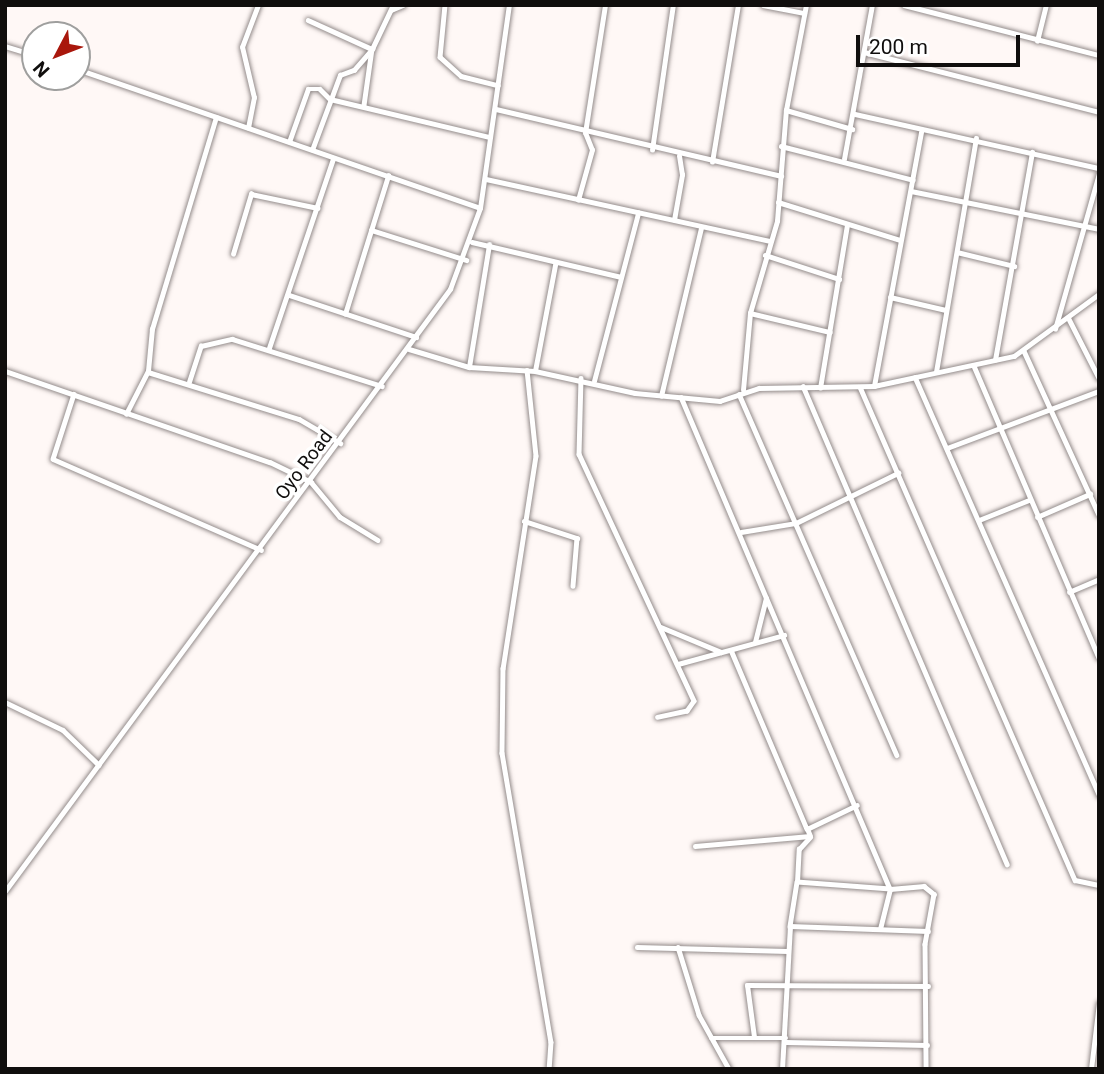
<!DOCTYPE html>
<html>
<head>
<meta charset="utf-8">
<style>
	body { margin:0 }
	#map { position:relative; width:1104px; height:1074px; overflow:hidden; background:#fff8f6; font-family:Roboto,sans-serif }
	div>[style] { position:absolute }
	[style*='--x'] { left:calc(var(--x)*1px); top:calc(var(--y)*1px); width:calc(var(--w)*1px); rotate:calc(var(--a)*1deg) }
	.roads { filter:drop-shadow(0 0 2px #948c8b) drop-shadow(0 0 2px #948c8b) }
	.minor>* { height:4.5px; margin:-2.25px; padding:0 2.25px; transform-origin:2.25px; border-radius:2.25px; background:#fff }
	.tertiary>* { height:5px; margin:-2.5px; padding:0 2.5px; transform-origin:2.5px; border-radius:2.5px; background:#fff }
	span { translate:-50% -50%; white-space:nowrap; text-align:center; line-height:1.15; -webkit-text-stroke:7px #fff; paint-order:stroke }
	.street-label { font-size:19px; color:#100e0d }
	.frame { position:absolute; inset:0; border:7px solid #100e0d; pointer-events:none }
	.north { position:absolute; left:21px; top:21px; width:70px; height:70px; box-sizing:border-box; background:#fff; border:2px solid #9f9f9e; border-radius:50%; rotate:228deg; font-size:19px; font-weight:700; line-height:28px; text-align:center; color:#100e0d }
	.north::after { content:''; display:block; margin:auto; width:24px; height:32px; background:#a9170c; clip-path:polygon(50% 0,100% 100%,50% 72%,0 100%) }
	.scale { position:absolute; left:856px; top:35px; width:164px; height:32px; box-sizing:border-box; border:4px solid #100e0d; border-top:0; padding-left:9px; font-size:21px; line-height:24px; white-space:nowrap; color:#100e0d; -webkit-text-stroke:5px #fff; paint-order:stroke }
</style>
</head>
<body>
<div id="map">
	<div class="roads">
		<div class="minor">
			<i style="--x:445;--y:5;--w:52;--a:95.5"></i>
			<i style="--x:440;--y:57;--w:28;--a:42"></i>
			<i style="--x:461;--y:76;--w:38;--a:14"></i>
			<i style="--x:763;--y:5;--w:42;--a:11"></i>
			<i style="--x:904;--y:5;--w:201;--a:14.4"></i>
			<i style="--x:391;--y:10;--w:13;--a:-23"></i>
			<i style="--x:308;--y:20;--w:70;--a:24.4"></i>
			<i style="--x:372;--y:49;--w:57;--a:98.1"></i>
			<i style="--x:1037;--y:41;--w:37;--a:-76"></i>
			<i style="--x:5;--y:46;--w:31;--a:17"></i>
			<i style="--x:864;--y:52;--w:243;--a:14.3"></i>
			<i style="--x:77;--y:69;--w:426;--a:19"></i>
			<i style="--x:496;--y:109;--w:293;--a:13.2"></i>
			<i style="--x:786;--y:110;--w:69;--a:16.1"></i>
			<i style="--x:855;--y:114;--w:250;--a:12.5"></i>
			<i style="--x:248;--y:128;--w:31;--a:-79"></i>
			<i style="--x:254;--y:98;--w:52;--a:-103.2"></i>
			<i style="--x:242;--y:47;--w:45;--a:-69.1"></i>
			<i style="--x:289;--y:142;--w:56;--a:-70.3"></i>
			<i style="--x:308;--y:89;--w:12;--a:0"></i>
			<i style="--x:320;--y:89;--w:14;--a:45"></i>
			<i style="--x:330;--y:99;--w:164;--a:13.4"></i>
			<i style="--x:781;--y:146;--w:136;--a:14.4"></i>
			<i style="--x:312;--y:150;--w:80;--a:-69.5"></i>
			<i style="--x:340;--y:75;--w:15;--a:-20"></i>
			<i style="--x:354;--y:70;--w:28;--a:-49"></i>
			<i style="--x:372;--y:49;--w:49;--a:-64.5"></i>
			<i style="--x:652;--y:150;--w:147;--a:-81.8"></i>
			<i style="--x:844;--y:159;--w:157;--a:-79.7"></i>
			<i style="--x:712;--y:162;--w:159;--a:-80.6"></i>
			<i style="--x:486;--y:179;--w:291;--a:12.3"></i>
			<i style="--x:911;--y:191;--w:192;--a:11.4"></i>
			<i style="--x:578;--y:200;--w:52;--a:-74.4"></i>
			<i style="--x:592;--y:150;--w:18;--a:-112"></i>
			<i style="--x:585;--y:133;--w:130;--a:-81.1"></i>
			<i style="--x:778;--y:202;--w:128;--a:17.3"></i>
			<i style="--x:674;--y:220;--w:46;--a:-79.9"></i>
			<i style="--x:682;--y:175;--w:19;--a:-99"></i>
			<i style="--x:371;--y:230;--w:100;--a:17.5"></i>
			<i style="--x:472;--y:242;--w:153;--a:13.2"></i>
			<i style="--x:957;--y:252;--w:59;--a:13.8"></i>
			<i style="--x:233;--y:254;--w:63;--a:-73.3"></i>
			<i style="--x:251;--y:194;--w:68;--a:11.8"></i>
			<i style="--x:765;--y:255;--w:78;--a:18"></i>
			<i style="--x:289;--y:295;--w:134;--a:18.3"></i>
			<i style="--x:890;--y:297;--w:57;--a:13.1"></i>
			<i style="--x:750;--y:313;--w:82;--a:13.4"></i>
			<i style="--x:345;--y:314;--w:145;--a:-72.7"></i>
			<i style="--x:1069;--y:319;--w:66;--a:63"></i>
			<i style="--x:1055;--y:329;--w:161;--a:-74.2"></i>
			<i style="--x:269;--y:348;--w:200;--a:-71.3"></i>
			<i style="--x:409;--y:349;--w:63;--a:16.7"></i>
			<i style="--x:469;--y:367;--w:66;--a:3.5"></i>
			<i style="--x:535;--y:371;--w:102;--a:12.4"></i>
			<i style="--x:635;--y:393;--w:85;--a:5.4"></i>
			<i style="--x:720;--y:401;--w:41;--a:-18.4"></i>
			<i style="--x:759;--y:388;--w:115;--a:-1"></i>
			<i style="--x:874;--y:386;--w:143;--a:-12.1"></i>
			<i style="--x:1014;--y:356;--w:105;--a:-36.1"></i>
			<i style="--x:1024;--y:351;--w:180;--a:65.4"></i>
			<i style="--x:995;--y:360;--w:211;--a:-79.9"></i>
			<i style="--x:974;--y:366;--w:317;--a:66.8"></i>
			<i style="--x:469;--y:367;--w:124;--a:-80.7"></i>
			<i style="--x:527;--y:370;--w:86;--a:84"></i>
			<i style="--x:536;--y:456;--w:215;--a:98.8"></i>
			<i style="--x:503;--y:668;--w:85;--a:90.7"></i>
			<i style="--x:502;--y:753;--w:293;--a:80.4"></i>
			<i style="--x:551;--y:1042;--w:27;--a:94"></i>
			<i style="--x:5;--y:371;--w:280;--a:19"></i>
			<i style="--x:270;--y:462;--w:46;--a:26"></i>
			<i style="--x:311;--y:482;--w:45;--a:50.4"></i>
			<i style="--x:340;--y:517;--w:44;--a:31.2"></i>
			<i style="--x:535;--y:371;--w:108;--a:-79.3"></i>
			<i style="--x:148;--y:372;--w:158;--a:17.3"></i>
			<i style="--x:299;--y:419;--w:48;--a:30.3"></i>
			<i style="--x:936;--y:372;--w:237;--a:-80.3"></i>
			<i style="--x:915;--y:377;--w:457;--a:66.2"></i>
			<i style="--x:581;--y:378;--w:76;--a:91.5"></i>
			<i style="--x:579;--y:454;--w:272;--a:65"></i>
			<i style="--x:694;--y:701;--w:12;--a:125"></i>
			<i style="--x:687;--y:711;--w:30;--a:168"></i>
			<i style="--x:594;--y:381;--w:174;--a:-75.3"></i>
			<i style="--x:189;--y:382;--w:38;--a:-72"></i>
			<i style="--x:201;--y:346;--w:32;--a:-13"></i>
			<i style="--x:232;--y:339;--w:157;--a:17.4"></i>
			<i style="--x:803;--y:386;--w:520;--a:66.89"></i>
			<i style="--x:874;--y:386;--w:258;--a:-79.5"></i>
			<i style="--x:860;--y:387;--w:538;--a:66.44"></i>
			<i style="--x:1075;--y:880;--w:25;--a:12"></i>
			<i style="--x:820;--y:388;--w:165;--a:-80.6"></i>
			<i style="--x:743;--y:390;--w:77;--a:-84.8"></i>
			<i style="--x:750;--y:313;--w:96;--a:-73.6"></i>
			<i style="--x:777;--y:221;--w:111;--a:-85.4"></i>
			<i style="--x:786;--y:110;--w:107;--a:-79.2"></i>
			<i style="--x:74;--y:394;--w:68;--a:107.9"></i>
			<i style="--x:53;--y:459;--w:227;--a:23.6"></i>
			<i style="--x:739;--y:394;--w:394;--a:66.4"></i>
			<i style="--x:661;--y:396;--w:173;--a:-76.6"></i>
			<i style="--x:681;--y:397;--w:535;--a:66.98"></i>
			<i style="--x:890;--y:889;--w:34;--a:-5"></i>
			<i style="--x:924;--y:886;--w:13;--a:39"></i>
			<i style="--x:934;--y:894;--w:51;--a:100.2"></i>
			<i style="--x:925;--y:944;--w:125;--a:89.5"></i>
			<i style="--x:126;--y:414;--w:48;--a:-62.9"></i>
			<i style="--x:148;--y:371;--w:42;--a:-84.6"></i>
			<i style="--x:152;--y:329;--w:221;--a:-73.2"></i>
			<i style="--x:947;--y:448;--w:162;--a:-20.6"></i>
			<i style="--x:1037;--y:517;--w:58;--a:-23.5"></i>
			<i style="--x:979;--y:520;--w:54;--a:-21.8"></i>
			<i style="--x:524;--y:521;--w:56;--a:17.8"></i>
			<i style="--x:577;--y:538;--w:48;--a:94.8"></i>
			<i style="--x:741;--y:532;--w:56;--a:-9.3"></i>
			<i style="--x:796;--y:523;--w:114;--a:-26.1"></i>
			<i style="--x:1069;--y:592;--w:33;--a:-23"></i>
			<i style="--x:661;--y:627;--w:65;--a:22.6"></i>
			<i style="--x:755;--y:642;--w:45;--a:-76"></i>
			<i style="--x:731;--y:650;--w:194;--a:67"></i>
			<i style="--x:678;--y:664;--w:110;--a:-15.3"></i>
			<i style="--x:5;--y:702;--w:64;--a:25.8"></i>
			<i style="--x:63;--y:730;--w:50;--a:44.2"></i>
			<i style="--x:695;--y:846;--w:115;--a:-5"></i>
			<i style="--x:810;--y:836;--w:8;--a:-113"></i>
			<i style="--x:807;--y:829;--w:55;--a:-25.6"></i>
			<i style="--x:797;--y:882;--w:33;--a:-87"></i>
			<i style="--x:799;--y:849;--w:16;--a:-47"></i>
			<i style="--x:880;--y:929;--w:41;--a:-76"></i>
			<i style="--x:890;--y:889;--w:93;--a:-175.7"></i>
			<i style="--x:797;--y:882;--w:45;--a:99"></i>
			<i style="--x:790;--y:926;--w:138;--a:2.1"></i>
			<i style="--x:637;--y:947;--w:150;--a:1.5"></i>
			<i style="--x:678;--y:947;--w:71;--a:72.8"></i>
			<i style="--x:699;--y:1015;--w:62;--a:60.9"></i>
			<i style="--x:754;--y:1037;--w:52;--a:-97.7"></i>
			<i style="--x:747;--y:985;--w:181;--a:0.3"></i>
			<i style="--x:711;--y:1038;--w:75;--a:0"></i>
			<i style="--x:786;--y:1042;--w:141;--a:1.2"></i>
			<i style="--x:782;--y:1069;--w:143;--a:-86.8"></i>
			<i style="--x:1091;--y:1069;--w:66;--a:-83.1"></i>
		</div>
		<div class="tertiary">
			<i style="--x:5;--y:891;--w:749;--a:-53.53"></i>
			<i style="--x:450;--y:289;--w:86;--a:-69.7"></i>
			<i style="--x:480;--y:208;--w:205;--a:-81.9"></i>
		</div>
	</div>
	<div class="street-label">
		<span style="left:304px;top:465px;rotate:-53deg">Oyo Road</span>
	</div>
	<div class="frame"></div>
	<div class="north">N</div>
	<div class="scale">200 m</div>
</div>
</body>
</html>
